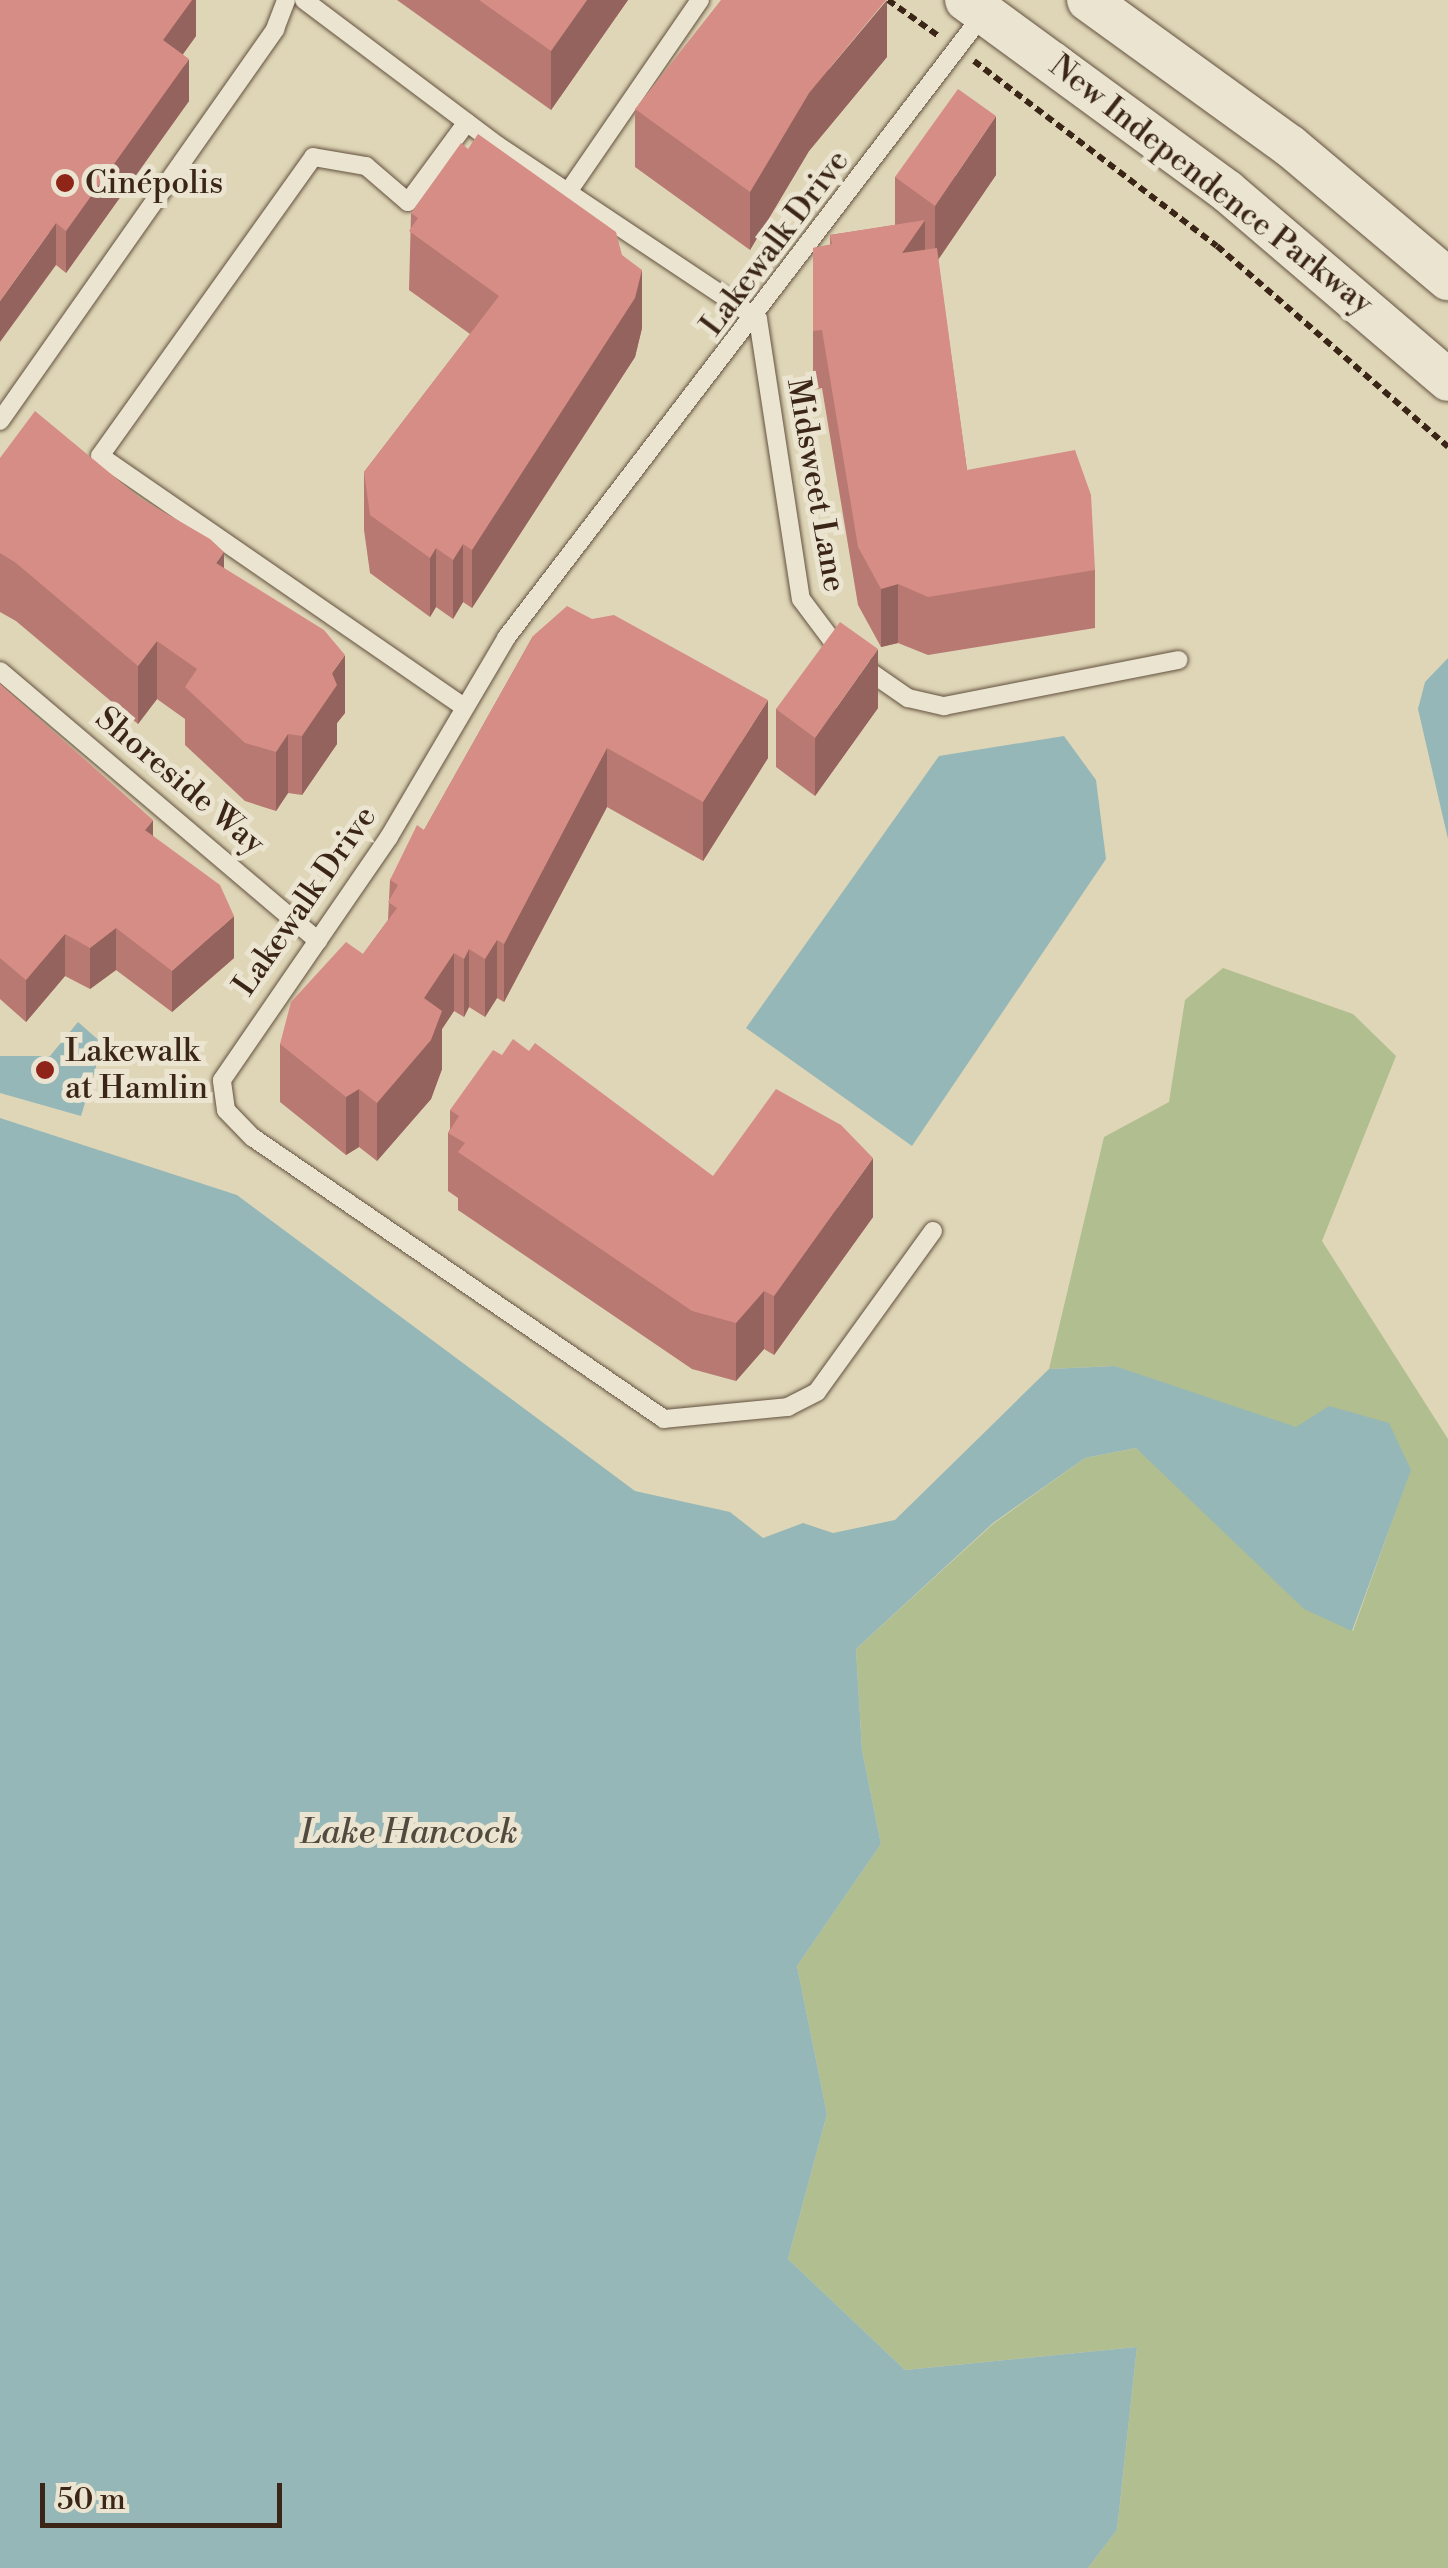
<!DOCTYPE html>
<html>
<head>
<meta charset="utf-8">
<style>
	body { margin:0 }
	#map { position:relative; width:1448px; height:2568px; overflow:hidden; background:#dfd6b7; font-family:"Libre Bodoni",serif }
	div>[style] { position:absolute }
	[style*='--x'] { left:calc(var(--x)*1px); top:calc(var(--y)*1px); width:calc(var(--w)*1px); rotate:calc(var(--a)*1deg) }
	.green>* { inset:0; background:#b1be8f }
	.water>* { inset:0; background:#96b7b7 }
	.path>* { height:6px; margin-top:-3px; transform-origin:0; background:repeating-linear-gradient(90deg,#3a2517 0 8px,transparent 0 13px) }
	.roads { filter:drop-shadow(0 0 2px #63513f) drop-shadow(0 0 2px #63513f) }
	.service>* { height:18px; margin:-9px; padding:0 9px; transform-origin:9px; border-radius:9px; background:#eae4d0 }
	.tertiary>* { height:42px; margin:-21px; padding:0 21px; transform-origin:21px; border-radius:21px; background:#eae4d0 }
	.wall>* { inset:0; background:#b77972 }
	.shaded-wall>* { inset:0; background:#95635d }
	.building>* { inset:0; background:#d58d85 }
	.dots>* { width:28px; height:28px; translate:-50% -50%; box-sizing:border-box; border:5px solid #eae4d0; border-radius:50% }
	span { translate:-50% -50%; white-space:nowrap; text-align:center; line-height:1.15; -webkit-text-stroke:10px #eae4d0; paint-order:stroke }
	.poi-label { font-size:32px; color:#3a2517 }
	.left { translate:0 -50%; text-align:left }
	.street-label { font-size:32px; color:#3a2517 }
	.water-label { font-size:35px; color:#514a3f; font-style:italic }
	.scale { position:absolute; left:40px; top:2483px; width:242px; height:45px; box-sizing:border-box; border:5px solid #3a2517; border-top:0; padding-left:12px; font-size:30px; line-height:35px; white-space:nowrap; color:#3a2517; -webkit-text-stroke:8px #eae4d0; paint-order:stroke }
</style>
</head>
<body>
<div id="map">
	<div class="green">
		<i style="clip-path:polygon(1223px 968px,1353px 1014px,1396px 1056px,1322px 1241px,1448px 1439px,1448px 2568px,1088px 2568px,1117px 2530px,1137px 2347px,905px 2370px,788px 2259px,827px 2114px,797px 1966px,881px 1844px,862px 1750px,856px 1649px,993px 1524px,1085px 1458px,1136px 1448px,1353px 1631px,1409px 1474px,1115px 1366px,1049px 1369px,1104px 1137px,1169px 1102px,1185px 1000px)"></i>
	</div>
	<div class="water">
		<i style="clip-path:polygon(1448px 658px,1448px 839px,1418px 709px,1425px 682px)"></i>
		<i style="clip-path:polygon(1064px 736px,1096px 780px,1106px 859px,912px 1146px,746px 1028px,939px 756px)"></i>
		<i style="clip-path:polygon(78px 1022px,103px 1044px,81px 1116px,0 1093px,0 1056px,50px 1056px)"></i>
		<i style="clip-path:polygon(0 1118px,237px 1195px,635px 1491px,730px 1512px,763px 1538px,803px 1523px,833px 1533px,895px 1520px,1049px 1369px,1115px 1366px,1296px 1427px,1329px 1406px,1389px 1423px,1411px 1470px,1352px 1631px,1304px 1609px,1136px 1448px,1085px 1458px,993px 1523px,856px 1649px,862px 1750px,881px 1844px,797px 1966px,827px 2114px,788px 2259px,905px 2370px,1137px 2347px,1117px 2530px,1088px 2568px,0 2568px)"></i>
	</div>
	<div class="path">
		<i style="--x:888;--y:0;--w:64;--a:35.4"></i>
		<i style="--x:974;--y:61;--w:305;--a:37.3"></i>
		<i style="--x:1217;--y:246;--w:306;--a:41"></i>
	</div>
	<div class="roads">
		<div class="service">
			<i style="--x:304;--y:0;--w:241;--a:36.9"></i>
			<i style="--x:497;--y:145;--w:314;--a:33.7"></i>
			<i style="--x:758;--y:319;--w:283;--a:81.3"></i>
			<i style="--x:801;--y:599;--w:65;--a:53.1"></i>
			<i style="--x:840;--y:651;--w:83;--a:34.7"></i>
			<i style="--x:908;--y:698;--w:37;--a:13"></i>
			<i style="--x:944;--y:706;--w:239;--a:-11.1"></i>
			<i style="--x:568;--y:192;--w:233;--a:-55.5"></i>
			<i style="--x:0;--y:421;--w:479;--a:-54.9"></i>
			<i style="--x:275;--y:29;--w:31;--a:-69"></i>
			<i style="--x:0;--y:671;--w:417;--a:40.3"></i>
			<i style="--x:464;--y:707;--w:442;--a:-145.4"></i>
			<i style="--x:100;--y:456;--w:367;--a:-54.5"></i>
			<i style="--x:313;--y:157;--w:54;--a:9.6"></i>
			<i style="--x:366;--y:166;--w:55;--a:40.6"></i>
			<i style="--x:408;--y:202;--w:99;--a:-53.6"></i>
			<i style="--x:933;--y:1231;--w:198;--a:125.8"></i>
			<i style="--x:817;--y:1392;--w:33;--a:153"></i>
			<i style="--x:788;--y:1407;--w:125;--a:174.5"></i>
			<i style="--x:664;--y:1419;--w:498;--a:-145.6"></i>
			<i style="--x:253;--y:1138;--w:39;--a:-134"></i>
			<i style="--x:226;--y:1110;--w:30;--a:-98"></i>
			<i style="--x:222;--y:1080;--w:295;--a:-55.5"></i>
			<i style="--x:389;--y:837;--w:231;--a:-59.5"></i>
			<i style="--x:506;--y:638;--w:787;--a:-52.59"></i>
		</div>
		<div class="tertiary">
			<i style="--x:966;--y:0;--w:323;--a:36.2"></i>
			<i style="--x:1227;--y:191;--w:291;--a:40.5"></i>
			<i style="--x:1088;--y:0;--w:249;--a:35.9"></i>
			<i style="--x:1290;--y:146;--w:207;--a:40.1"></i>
		</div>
	</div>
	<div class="wall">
		<i style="clip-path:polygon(0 0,196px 0,196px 36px,183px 54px,189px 101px,66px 273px,56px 265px)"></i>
		<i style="clip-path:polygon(397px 0,628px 0,551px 110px)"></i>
		<i style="clip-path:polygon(887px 57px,809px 151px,750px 250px,635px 167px,635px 109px)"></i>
		<i style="clip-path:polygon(996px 175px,938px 260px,967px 470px,1095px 570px,1095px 628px,928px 655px,898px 643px,881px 647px,858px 605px,822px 388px,813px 390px,813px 248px,830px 245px,830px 235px,895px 225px,895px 177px)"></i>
		<i style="clip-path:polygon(411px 213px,642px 328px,635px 357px,472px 608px,463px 602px,453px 619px,436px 607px,430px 617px,370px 573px,364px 530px,364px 472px,470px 334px,409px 290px)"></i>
		<i style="clip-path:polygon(0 458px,224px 568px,345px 713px,337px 723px,337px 744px,302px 795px,288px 793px,276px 811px,245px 801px,185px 745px,185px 719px,157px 699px,138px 724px,16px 621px,0 612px)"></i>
		<i style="clip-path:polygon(533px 636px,768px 758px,703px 861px,607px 807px,504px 1002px,497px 998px,485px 1017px,469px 1007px,464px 1017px,454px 1011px,442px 1029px,442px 1069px,431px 1099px,377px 1161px,359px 1147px,346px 1155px,280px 1102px,280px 1044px,363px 954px,388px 920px,390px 880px,424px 830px)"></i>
		<i style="clip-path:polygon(0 684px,153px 836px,234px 958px,172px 1012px,116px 970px,90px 989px,65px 976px,26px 1022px,0 999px)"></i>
		<i style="clip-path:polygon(878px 708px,815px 796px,776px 767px,776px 709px)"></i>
		<i style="clip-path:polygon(450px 1110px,713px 1176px,873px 1217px,774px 1355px,764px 1349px,736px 1381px,692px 1369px,458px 1210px,458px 1198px,448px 1191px,448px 1133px,450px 1129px)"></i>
	</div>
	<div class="shaded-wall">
		<i style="clip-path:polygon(192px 0,196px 0,196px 36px,163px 82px,163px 40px)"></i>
		<i style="clip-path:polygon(587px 0,628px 0,551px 110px,551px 51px)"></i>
		<i style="clip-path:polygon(887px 0,887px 57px,809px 151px,750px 250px,750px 192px,809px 93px)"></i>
		<i style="clip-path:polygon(189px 59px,189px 101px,66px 273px,66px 231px)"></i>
		<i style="clip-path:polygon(996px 116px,996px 175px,935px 264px,935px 206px)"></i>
		<i style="clip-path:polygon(925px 220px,925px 279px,902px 253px)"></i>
		<i style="clip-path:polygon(56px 223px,56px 265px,0 342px,0 301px)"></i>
		<i style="clip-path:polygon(642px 270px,642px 328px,635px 357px,472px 608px,472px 550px)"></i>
		<i style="clip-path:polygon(463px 544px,463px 602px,453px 619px,453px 560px)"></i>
		<i style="clip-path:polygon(436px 548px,436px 607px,430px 617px,430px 558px)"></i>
		<i style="clip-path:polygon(224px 552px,224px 610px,216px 563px)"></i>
		<i style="clip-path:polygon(898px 584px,898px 643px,881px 647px,881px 589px)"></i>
		<i style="clip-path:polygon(157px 641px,157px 699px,138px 724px,138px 666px)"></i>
		<i style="clip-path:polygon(878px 649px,878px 708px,815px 796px,815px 738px)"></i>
		<i style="clip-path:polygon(345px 655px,345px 713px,337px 723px,337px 744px,302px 795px,302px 736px,332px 673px)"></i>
		<i style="clip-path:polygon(768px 700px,768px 758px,703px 861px,703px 802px)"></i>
		<i style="clip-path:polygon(288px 734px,288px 793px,276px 811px,276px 752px)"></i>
		<i style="clip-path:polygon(607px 748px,607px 807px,504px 1002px,504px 944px)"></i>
		<i style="clip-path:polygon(153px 820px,153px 862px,145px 830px)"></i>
		<i style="clip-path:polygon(234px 916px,234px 958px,172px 1012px,172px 971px)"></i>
		<i style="clip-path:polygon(116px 928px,116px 970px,90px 989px,90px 948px)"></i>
		<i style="clip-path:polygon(65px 934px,65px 976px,26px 1022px,26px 980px)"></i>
		<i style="clip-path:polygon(497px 940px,497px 998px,485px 1017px,485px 959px)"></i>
		<i style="clip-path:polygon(469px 949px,469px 1007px,464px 1017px,464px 959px)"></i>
		<i style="clip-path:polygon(454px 953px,454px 1011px,442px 1029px,442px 1069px,431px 1099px,377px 1161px,377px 1103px,424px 998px)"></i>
		<i style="clip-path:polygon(359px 1089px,359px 1147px,346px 1155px,346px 1097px)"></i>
		<i style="clip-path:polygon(873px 1158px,873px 1217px,774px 1355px,774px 1296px)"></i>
		<i style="clip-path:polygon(764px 1291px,764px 1349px,736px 1381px,736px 1323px)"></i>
	</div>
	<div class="building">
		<i style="clip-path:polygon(0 0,192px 0,163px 40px,189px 59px,66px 231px,56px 223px,0 301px)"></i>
		<i style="clip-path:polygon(479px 0,587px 0,551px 51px)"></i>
		<i style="clip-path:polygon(721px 0,886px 0,809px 93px,750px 192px,635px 109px)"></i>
		<i style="clip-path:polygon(958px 89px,996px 116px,935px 206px,895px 177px)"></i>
		<i style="clip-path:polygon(478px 134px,616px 232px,622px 255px,642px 270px,635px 298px,472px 550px,463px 544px,453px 560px,436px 548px,430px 558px,370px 515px,364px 472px,499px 296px,409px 231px,418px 218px,411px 213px,461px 143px,468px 149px)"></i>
		<i style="clip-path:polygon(925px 220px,902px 253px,937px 248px,967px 470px,1075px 450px,1091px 495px,1095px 570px,928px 597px,898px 584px,881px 589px,858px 547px,822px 330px,813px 331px,813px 248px,832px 244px,830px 235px)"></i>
		<i style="clip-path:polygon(35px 411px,140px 498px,210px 539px,224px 552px,216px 563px,324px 630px,345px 655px,332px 673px,337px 685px,302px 736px,288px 734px,276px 752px,245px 743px,185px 687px,197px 669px,157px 641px,138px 666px,16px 563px,0 553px,0 458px)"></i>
		<i style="clip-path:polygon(567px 606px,592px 619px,614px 615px,768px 700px,703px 802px,607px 748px,504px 944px,497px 940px,485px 959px,469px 949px,464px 959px,454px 953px,424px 998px,442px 1011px,431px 1040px,377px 1103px,359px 1089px,346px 1097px,280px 1044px,291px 1002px,346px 942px,363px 954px,397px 908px,388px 902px,398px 885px,390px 880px,417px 825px,424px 830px,533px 636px)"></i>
		<i style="clip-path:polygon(840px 622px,878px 649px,815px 738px,776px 709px)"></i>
		<i style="clip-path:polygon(0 684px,153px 820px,145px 830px,220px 885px,234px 916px,172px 971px,116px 928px,90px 948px,65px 934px,26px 980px,0 958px)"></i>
		<i style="clip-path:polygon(513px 1039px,529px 1051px,535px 1043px,713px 1176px,776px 1089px,841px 1125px,873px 1158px,774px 1296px,764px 1291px,736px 1323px,692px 1311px,458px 1152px,465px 1143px,448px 1133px,459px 1116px,450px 1110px,493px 1050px,502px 1055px)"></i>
	</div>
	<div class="dots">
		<i style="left:65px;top:183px;background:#8f2418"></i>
		<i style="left:45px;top:1070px;background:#8f2418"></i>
	</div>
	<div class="poi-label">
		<span class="left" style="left:85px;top:183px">Cinépolis</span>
		<span class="left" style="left:65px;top:1070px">Lakewalk<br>at Hamlin</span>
	</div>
	<div class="street-label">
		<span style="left:1211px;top:185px;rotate:38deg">New Independence Parkway</span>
		<span style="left:775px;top:243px;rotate:-53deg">Lakewalk Drive</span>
		<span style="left:816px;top:485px;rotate:80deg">Midsweet Lane</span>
		<span style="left:180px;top:781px;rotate:40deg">Shoreside Way</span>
		<span style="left:305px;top:901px;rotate:-55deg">Lakewalk Drive</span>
	</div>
	<div class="water-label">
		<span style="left:409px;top:1833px">Lake Hancock</span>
	</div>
	<div class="scale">50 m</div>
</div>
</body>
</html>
